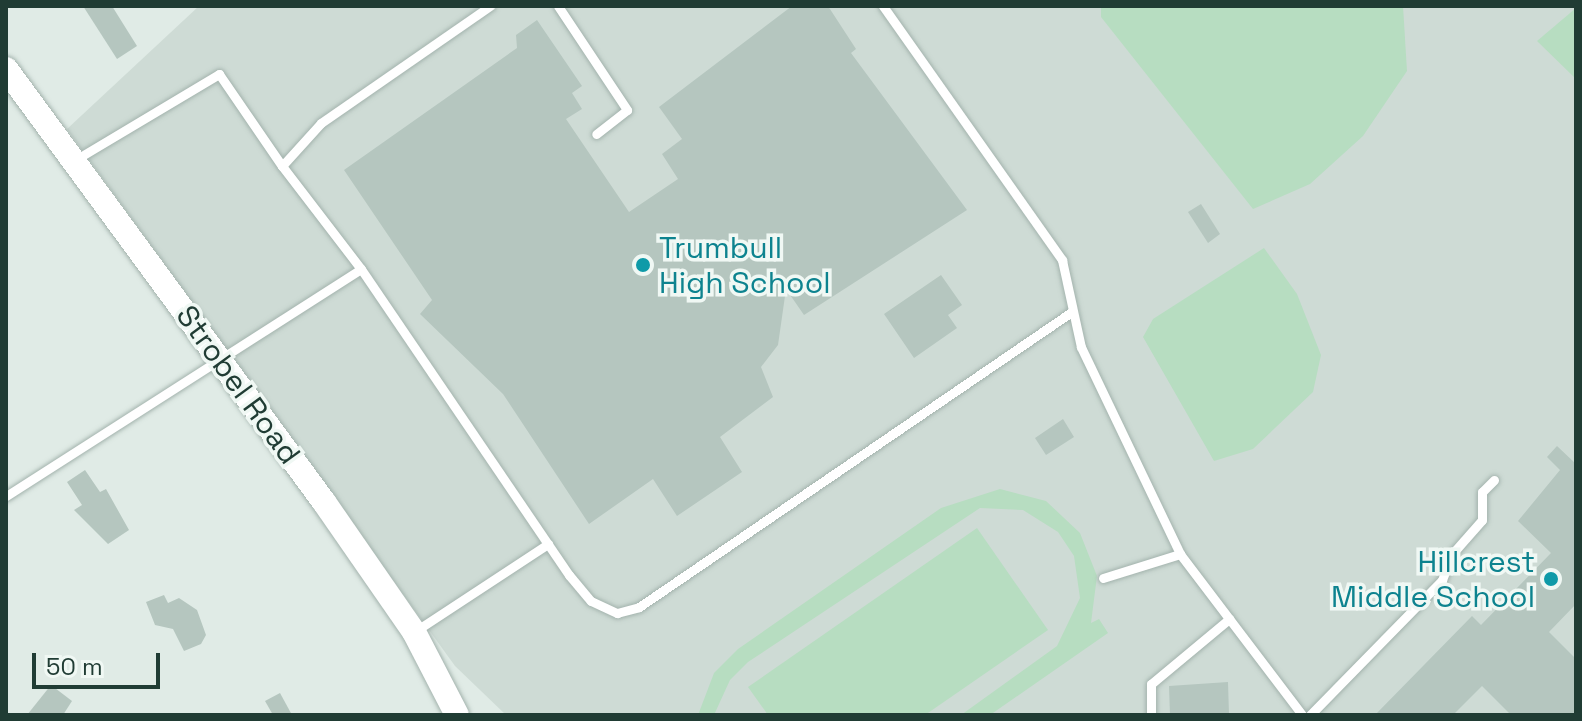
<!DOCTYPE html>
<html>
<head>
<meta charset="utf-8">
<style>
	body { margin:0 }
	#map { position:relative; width:1582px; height:721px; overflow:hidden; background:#e0ebe6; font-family:"Space Grotesk",sans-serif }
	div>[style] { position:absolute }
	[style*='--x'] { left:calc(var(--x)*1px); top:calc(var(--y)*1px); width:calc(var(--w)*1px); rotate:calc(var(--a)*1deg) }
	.built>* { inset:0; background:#cedbd5 }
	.green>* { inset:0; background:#b7ddc1 }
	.building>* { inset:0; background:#b5c6bf }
	.roads { filter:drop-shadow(0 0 2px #a3b3ad) drop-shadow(0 0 2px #a3b3ad) }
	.service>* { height:9px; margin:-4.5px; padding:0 4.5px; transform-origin:4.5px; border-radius:4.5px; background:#fff }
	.tertiary>* { height:24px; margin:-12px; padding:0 12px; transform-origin:12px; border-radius:12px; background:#fff }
	.dots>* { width:22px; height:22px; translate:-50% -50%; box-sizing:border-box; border:4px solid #f0f8f4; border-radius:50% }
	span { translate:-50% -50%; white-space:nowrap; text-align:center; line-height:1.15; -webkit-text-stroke:7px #f0f8f4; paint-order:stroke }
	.culture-label { font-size:30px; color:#0d838f }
	.left { translate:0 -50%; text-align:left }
	.right { translate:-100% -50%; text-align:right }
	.street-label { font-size:30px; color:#203c34 }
	.frame { position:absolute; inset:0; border:8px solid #203c34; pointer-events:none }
	.scale { position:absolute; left:32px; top:653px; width:128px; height:36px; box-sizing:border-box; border:4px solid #203c34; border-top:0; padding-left:10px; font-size:24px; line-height:28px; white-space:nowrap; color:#203c34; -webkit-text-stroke:6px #f0f8f4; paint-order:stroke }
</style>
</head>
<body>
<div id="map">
	<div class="built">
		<i style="clip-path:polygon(199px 6px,1576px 6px,1576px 715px,506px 715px,455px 666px,67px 129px)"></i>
	</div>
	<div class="green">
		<i style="clip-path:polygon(1101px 6px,1403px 6px,1407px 71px,1363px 136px,1310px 184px,1253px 209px,1101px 17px)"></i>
		<i style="clip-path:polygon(1576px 8px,1576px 79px,1537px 41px)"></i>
		<i style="clip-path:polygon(1264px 248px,1297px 294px,1321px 355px,1313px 392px,1253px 449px,1214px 461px,1143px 337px,1153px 319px)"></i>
		<i style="clip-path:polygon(1000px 489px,1046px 501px,1080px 533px,1097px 576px,1091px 623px,1099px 619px,1108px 633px,990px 715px,961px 715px,1057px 646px,1080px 598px,1074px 556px,1058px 532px,1023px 510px,980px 508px,748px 662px,730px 680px,714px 715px,698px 715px,714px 673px,738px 649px,941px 508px)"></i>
		<i style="clip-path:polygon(977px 528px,1048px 630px,925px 715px,768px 715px,748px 687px)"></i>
	</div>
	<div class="building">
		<i style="clip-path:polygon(83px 6px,112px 6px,137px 46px,117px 59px)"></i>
		<i style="clip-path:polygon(792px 6px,828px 6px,856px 49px,851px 53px,967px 210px,804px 315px,786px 289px,778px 345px,761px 367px,773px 397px,720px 437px,742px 472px,677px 516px,653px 479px,589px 524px,503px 394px,420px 314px,432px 300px,344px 170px,517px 48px,516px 35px,537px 20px,582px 86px,572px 93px,582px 109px,566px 119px,629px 212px,678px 179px,662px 154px,682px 139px,659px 107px)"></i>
		<i style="clip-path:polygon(1201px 204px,1220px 234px,1208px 243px,1188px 212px)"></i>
		<i style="clip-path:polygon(941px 275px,962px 305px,948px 315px,957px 328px,914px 358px,884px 314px)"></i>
		<i style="clip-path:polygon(1063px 419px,1074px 437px,1046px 455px,1035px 438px)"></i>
		<i style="clip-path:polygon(1557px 446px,1576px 464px,1576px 604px,1549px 632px,1576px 659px,1576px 715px,1511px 715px,1482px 686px,1453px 715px,1375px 715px,1472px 616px,1481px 625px,1551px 553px,1518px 521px,1560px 470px,1547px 457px)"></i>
		<i style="clip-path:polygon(85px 470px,100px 492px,106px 489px,129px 530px,108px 544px,74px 510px,82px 505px,67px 482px)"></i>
		<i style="clip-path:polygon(164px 595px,168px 603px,179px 598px,197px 610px,206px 635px,201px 644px,184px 651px,173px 629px,155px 625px,146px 602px)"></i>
		<i style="clip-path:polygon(1228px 682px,1229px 715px,1170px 715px,1169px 686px)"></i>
		<i style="clip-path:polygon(51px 685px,72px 701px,63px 715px,27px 715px)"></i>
		<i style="clip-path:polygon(280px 693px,292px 715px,273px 715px,265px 701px)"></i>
	</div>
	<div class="roads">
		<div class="service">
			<i style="--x:558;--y:6;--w:125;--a:56.4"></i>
			<i style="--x:627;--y:110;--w:39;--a:142"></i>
			<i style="--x:883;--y:6;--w:311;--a:54.8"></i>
			<i style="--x:1062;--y:260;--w:89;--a:77.7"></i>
			<i style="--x:1081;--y:347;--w:229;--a:64.4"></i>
			<i style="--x:1180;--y:554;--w:202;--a:52.8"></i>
			<i style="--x:75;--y:160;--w:168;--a:-30.8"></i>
			<i style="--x:219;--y:74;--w:112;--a:55.6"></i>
			<i style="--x:361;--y:269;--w:370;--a:55.8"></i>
			<i style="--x:569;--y:575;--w:34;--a:50"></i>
			<i style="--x:591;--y:601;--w:29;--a:25"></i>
			<i style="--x:617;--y:613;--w:23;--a:-15"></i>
			<i style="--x:639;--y:607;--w:522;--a:-34.3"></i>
			<i style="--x:6;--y:496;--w:421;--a:-32.6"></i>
			<i style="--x:361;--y:269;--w:130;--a:-127.5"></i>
			<i style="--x:282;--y:166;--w:58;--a:-47.8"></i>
			<i style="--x:321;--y:123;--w:206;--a:-34.7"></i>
			<i style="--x:1103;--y:578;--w:81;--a:-17.3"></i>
			<i style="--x:417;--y:630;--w:157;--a:-33.3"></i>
			<i style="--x:1151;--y:715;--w:31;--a:-90"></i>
			<i style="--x:1151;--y:684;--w:102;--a:-39.8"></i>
			<i style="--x:1310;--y:715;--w:189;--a:-45.6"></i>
			<i style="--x:1442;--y:580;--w:28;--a:-69"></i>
			<i style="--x:1452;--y:554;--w:45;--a:-48.6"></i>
			<i style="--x:1482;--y:520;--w:28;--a:-90"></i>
			<i style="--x:1482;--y:492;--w:17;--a:-45"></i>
		</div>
		<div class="tertiary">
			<i style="--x:6;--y:69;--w:537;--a:53.71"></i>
			<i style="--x:324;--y:502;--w:158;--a:55.3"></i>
			<i style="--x:414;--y:632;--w:93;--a:62.6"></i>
		</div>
	</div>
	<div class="dots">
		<i style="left:643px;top:265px;background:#0f9aa8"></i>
		<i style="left:1551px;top:579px;background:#0f9aa8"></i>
	</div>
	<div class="culture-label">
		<span class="left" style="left:659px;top:265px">Trumbull<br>High School</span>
		<span class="right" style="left:1535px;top:579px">Hillcrest<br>Middle School</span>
	</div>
	<div class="street-label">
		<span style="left:238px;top:385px;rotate:54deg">Strobel Road</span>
	</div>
	<div class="frame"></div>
	<div class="scale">50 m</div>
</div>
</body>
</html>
